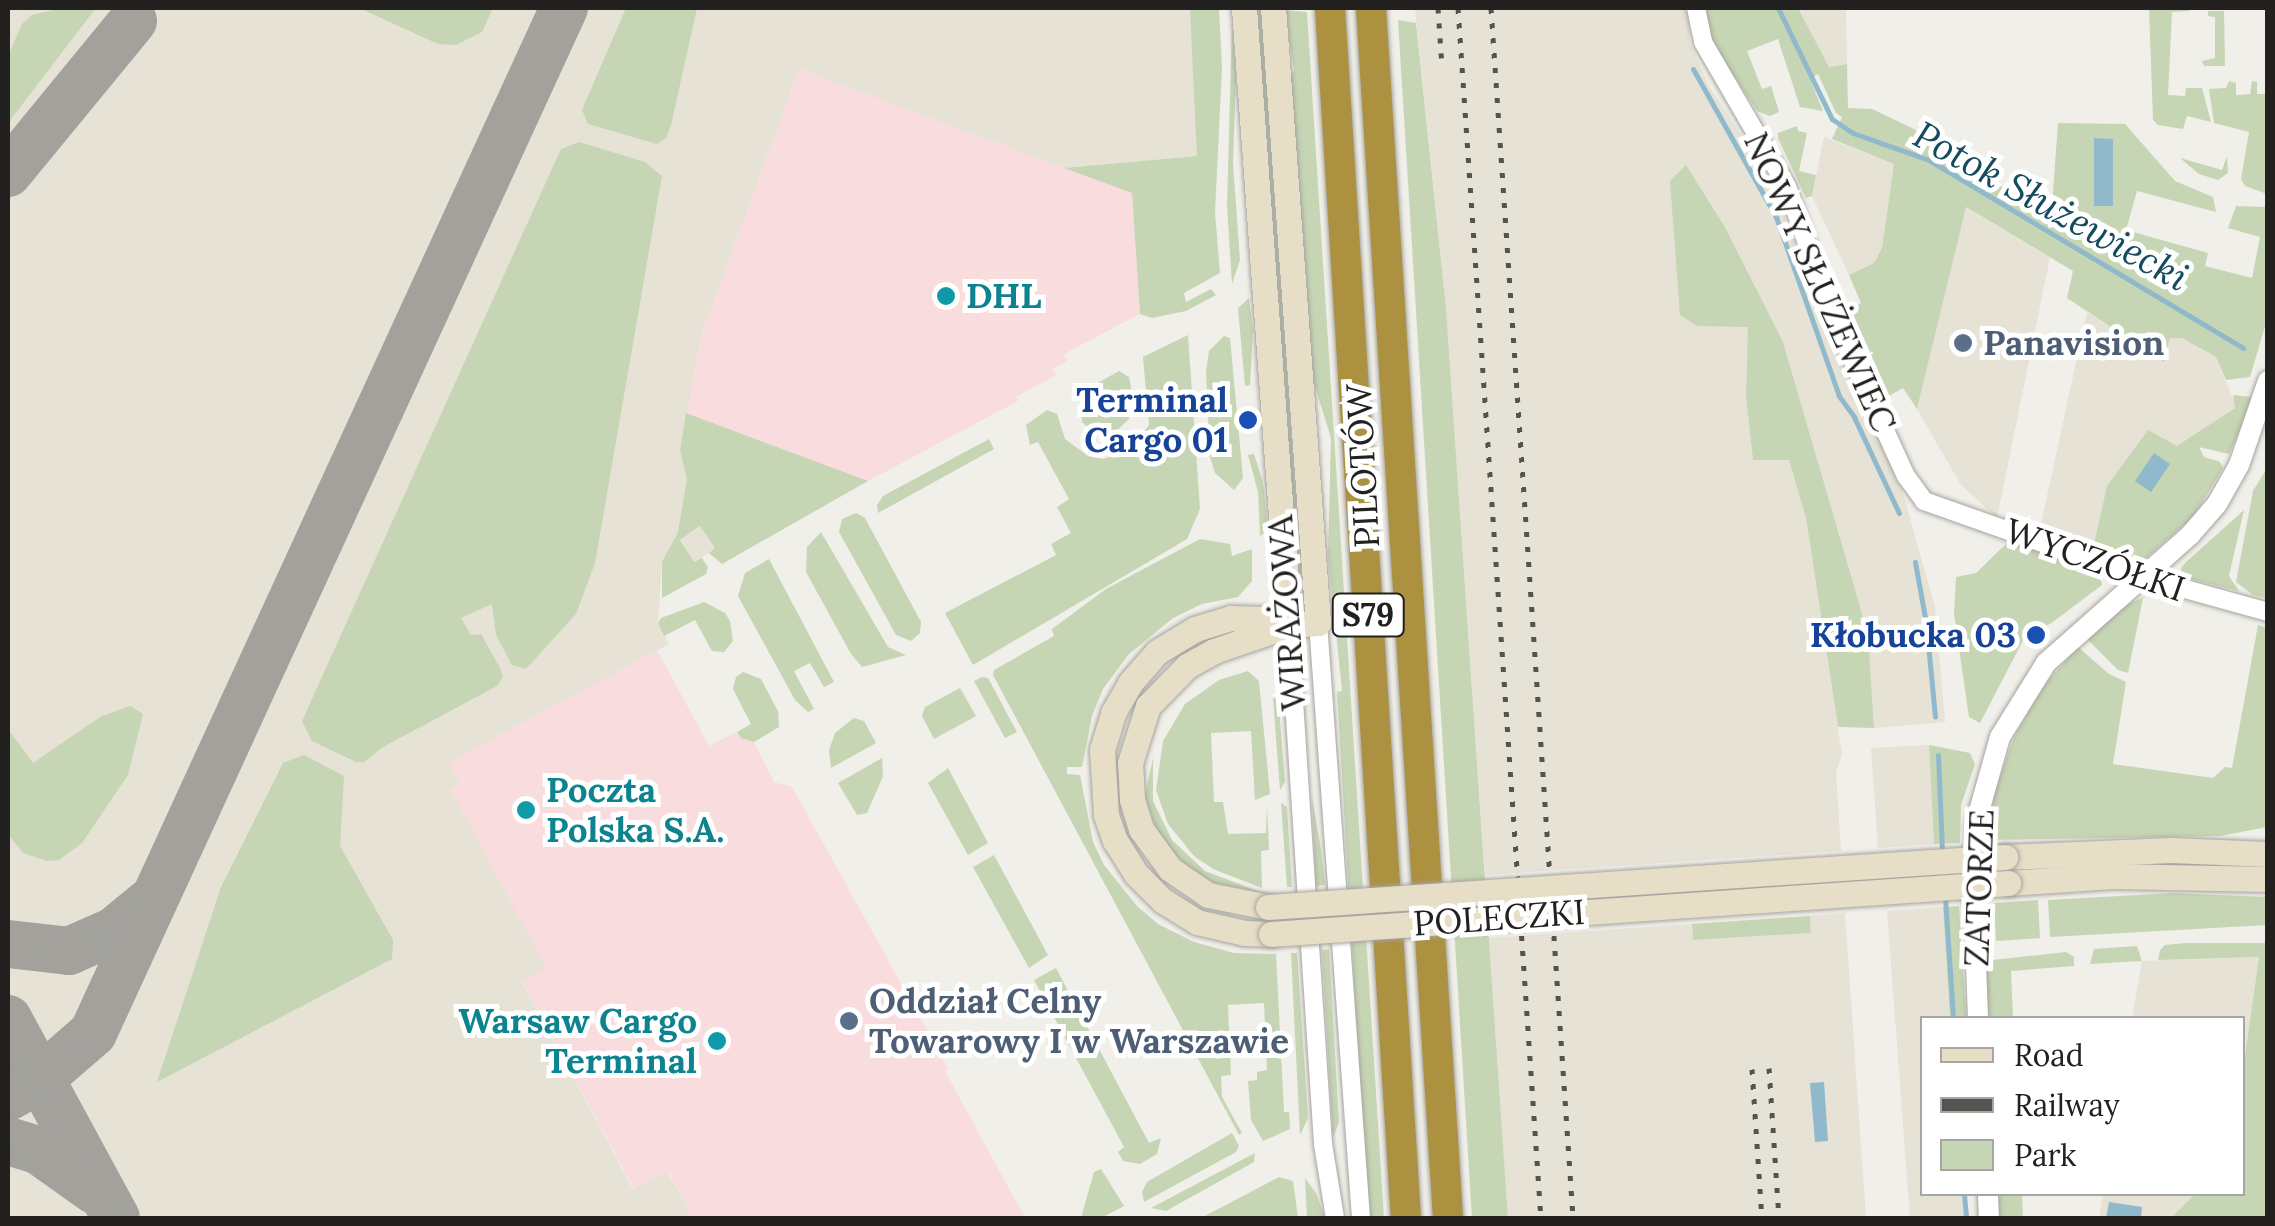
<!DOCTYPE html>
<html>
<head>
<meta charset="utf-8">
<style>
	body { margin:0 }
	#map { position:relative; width:2275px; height:1226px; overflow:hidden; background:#f0efe9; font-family:Lora,serif }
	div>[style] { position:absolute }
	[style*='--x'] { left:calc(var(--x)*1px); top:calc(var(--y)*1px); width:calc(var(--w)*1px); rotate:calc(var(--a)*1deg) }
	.commercial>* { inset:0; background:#f9ddde }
	.built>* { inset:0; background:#e6e2d6 }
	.green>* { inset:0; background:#c6d5b4 }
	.water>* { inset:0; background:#90b9cb }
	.stream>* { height:5px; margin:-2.5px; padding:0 2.5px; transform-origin:2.5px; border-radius:2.5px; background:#90b9cb }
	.taxiway>* { height:48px; margin:-24px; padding:0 24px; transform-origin:24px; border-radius:24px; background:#a2a19c }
	.roads { filter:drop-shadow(0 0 2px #a6a49f) drop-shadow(0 0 2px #a6a49f) }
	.minor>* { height:18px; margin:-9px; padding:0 9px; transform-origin:9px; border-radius:9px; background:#fff }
	.tertiary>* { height:20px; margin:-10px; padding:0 10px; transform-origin:10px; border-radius:10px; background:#fff }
	.secondary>* { height:25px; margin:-12.5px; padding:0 12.5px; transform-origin:12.5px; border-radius:12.5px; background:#e6dec6 }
	.motorway>* { height:30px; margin:-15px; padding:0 15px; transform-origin:15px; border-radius:15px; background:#ac9140 }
	.rail>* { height:5px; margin-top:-2.5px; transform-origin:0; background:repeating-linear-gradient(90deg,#545350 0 5px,transparent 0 15px) }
	.bridges { filter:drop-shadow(0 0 2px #a6a49f) drop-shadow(0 0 2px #a6a49f) }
	.secondary-bridge>* { height:25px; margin:-12.5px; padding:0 12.5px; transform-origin:12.5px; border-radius:12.5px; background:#e6dec6 }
	.dots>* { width:28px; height:28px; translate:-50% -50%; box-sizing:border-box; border:5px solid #fff; border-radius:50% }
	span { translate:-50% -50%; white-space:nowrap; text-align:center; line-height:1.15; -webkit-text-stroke:10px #fff; paint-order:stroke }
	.shield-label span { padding:2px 8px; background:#fff; border:2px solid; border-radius:8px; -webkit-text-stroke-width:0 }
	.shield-label { font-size:32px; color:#22211f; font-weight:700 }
	.street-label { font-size:35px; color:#22211f }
	.culture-label { font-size:35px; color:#0d838f; font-weight:700 }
	.left { translate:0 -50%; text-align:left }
	.right { translate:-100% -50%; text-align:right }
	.service-label { font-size:35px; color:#4e5e75; font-weight:700 }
	.transit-label { font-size:35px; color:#164399; font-weight:700 }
	.water-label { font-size:38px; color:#144b5f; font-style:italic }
	.frame { position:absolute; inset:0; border:10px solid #22211f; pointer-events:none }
	.legend { position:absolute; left:1920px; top:1016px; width:325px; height:180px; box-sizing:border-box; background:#fff; border:2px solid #a7a6a5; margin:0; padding:12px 18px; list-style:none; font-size:30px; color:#22211f }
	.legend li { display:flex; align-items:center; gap:20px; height:50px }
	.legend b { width:50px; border:2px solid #a7a6a5 }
</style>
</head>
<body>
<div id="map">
	<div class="commercial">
		<i style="clip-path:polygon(799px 69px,1132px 192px,1140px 314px,1064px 354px,1067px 361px,1053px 369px,1056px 375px,1016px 397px,1018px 401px,868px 481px,686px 413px,701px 336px)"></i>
		<i style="clip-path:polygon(657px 650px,709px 746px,737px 732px,741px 738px,754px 742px,774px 782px,792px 787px,948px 1068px,945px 1071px,1025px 1218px,693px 1218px,668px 1171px,634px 1189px,522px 981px,545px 969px,450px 790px,448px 762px)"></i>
	</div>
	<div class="built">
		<i style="clip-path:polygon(8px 8px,1190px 8px,1198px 156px,1064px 168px,799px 69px,701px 336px,680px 451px,687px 479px,678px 532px,662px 562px,658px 623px,669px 644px,449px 762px,460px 785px,451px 790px,546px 968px,522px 982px,633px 1189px,667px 1171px,693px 1218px,8px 1218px)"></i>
		<i style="clip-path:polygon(1415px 8px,1689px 8px,1689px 41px,1709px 86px,1755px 156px,1792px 233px,1809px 285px,1903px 493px,1935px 607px,1945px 722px,1874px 728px,1868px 634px,1783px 342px,1726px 229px,1697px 326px,1749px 326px,1746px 397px,1753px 459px,1789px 460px,1806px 518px,1842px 755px,1836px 771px,1841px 851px,1485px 875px,1446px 308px)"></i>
		<i style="clip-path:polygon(1798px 8px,1846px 8px,1847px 64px,1829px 67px)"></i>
		<i style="clip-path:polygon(1824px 137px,1894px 164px,1882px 248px,1874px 263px,1849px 275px,1812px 196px)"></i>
		<i style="clip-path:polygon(1965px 207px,2050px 258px,1997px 518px,1961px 485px,1917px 409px)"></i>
		<i style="clip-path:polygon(2087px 312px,2164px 361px,2170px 338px,2182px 338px,2216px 357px,2236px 407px,2192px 437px,2204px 457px,2107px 487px,2093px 545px,2039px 533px)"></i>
		<i style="clip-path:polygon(701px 526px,716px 549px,694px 562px,680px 540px)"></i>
		<i style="clip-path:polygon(1929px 745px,1934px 844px,1878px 848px,1871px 748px)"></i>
		<i style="clip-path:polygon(1943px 907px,1950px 1018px,1922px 1018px,1922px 1194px,1962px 1194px,1964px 1218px,1910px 1218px,1887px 911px)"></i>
		<i style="clip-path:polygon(1845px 913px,1866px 1218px,1508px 1218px,1489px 938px,1692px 924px,1693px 940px,1811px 933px,1810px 916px)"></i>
		<i style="clip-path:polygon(2259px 957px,2243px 1070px,2242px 1018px,2132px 1018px,2142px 961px)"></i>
		<i style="clip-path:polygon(2103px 1194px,2195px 1194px,2171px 1218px,2099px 1218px)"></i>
	</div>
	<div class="green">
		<i style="clip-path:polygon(61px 8px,96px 8px,8px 123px,8px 56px,22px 24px,32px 15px)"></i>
		<i style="clip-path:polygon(359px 8px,358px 8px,493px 8px,482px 32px,456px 45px,438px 44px)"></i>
		<i style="clip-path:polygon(626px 8px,697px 8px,671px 125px,666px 138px,657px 144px,588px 124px,582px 110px)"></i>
		<i style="clip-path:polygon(1175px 8px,1219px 8px,1222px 68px,1215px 212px,1220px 273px,1184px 293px,1186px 302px,1211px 289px,1216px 295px,1186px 311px,1152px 318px,1140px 314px,1132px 193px,1064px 168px,1197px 156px,1190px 9px)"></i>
		<i style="clip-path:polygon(1256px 8px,1261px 8px,1279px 263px,1302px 585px,1298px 605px)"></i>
		<i style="clip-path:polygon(1703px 8px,1798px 8px,1829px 67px,1847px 64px,1848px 108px,1872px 109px,1914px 129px,2051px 219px,2058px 123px,2125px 124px,2175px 181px,2213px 197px,2216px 212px,2137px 191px,2126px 230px,2208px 253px,2205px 266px,2252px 278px,2260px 237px,2228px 228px,2236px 206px,2267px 207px,2267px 320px,2250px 377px,2226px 380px,2216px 357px,2182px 338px,2170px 338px,2164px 362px,2067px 298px,2073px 271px,1966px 207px,1917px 409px,1903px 388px,1887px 397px,1847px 310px,1861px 303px,1849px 275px,1874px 263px,1882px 248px,1894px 164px,1832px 139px,1842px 117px,1836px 113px,1818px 74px,1810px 79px,1823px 111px,1800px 107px,1778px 39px,1747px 51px,1762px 89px,1771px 86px,1779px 112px,1770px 116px,1757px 111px,1710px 39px)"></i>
		<i style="clip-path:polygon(2149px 8px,2189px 8px,2189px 11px,2172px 12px,2168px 95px,2185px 96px,2186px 88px,2202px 88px,2211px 122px,2187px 116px,2183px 129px,2158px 125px,2153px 120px)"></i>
		<i style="clip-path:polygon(1285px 10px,1307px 12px,1384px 1218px,1368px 1218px,1337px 692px,1342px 691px,1328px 555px,1331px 438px,1311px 374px,1291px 75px,1294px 71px)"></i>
		<i style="clip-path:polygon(2208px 11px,2224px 11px,2225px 66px,2204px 66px,2202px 61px,2215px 58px,2215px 17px,2208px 16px)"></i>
		<i style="clip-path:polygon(1398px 20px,1416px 23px,1446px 308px,1508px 1218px,1472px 1218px)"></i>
		<i style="clip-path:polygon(1232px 22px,1236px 75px,1233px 163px,1240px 260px,1232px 284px,1227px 207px)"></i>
		<i style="clip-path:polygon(2229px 81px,2236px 83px,2236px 95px,2250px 94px,2252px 81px,2257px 82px,2257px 94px,2267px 94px,2267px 194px,2245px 186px,2241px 179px,2249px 132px,2214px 123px,2209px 89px,2226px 88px)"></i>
		<i style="clip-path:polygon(1797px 126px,1798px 131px,1807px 133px,1799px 171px,1816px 175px,1812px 196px,1806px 198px,1778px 138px,1778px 133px)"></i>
		<i style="clip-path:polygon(579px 142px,645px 162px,662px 176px,595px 563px,576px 614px,526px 669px,512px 665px,496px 635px,492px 604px,461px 618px,471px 635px,481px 634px,500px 668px,503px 677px,497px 686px,383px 747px,364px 762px,356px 762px,312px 741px,302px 721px,561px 149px)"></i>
		<i style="clip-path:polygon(2227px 156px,2228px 173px,2218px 180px,2199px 174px,2180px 158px,2222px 170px)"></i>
		<i style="clip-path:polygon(1686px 165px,1726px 229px,1783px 342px,1868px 634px,1874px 728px,1838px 727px,1806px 518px,1789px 460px,1753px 460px,1746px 397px,1748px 327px,1697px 326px,1680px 315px,1670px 181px)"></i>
		<i style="clip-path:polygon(1249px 298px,1253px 332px,1250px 385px,1245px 386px,1238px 308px)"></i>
		<i style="clip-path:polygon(1188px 335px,1200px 509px,1187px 539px,973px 665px,945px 613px,1056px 555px,1051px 544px,1071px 533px,1057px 507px,1069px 499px,1038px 442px,1030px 445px,1026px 425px,1047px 410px,1057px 414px,1065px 439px,1088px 456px,1103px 459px,1132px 449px,1149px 425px,1143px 357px)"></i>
		<i style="clip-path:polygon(1224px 336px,1230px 338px,1243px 478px,1234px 490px,1215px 473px,1210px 457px,1206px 372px,1209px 351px)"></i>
		<i style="clip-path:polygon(1119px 371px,1129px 377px,1131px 387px,1129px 419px,1112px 435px,1096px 435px,1082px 422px,1081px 408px,1096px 384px)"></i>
		<i style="clip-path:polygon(2233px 395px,2251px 397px,2244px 421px,2229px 454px,2199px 447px,2204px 457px,2220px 462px,2223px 468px,2194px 516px,2143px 561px,2130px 565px,2092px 552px,2107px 486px,2148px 430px,2177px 446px,2235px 408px)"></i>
		<i style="clip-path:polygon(686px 413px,868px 481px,722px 564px,709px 553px,715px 548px,700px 526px,680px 540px,694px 562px,702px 558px,708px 567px,706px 574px,662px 598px,662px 562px,678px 532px,687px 479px,680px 451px)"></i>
		<i style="clip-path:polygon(989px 439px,994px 449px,878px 513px,877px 505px,883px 496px)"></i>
		<i style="clip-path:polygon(1254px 454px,1263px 482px,1268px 530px,1260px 536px,1258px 492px,1248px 455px)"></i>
		<i style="clip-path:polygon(2267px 468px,2267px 598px,2253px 595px,2236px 582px,2253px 491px)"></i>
		<i style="clip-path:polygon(2244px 510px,2229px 576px,2239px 591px,2182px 577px,2181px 568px,2186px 562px)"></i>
		<i style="clip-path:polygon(856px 513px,865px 518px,921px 622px,920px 633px,911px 641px,896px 635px,839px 532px,842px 519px)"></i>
		<i style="clip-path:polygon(821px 532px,888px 647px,906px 655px,862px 667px,851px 654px,806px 572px,807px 547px)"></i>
		<i style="clip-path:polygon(1200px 539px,1230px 544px,1232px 556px,1252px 549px,1252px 581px,1238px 597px,1202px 604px,1173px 618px,1129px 654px,1103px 689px,1092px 716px,1082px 767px,1067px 767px,1067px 774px,1080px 775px,1093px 842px,1104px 865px,1137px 906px,1158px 924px,1194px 942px,1234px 953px,1276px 954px,1284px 1112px,1289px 1112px,1290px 1129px,1263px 1141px,1251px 1120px,1248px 1081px,1257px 1080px,1257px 1072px,1267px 1070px,1264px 1003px,1228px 1005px,1231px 1075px,1221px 1076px,1222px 1097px,1242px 1133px,1239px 1135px,993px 675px,994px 670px,1054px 636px,1052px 629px,1106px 589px)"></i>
		<i style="clip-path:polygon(2009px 541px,2099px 571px,2102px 585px,2050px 624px,2028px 631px,1980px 723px,1969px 717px,1954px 614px,1956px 577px,1976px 573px)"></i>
		<i style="clip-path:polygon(769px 559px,834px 682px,824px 687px,810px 663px,794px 671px,814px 709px,808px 712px,795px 700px,738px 596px,745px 573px)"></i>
		<i style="clip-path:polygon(2151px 594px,2143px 598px,2128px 673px,2118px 670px,2088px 640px,2091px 633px,2119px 608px)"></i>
		<i style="clip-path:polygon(704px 602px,725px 613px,730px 621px,733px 641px,724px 652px,712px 651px,695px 620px,664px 636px,658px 623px,661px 618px)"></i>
		<i style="clip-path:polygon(2258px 625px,2267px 628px,2267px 827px,2220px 836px,1986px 840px,1996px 788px,2014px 737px,2044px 685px,2078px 647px,2109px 674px,2126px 682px,2113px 764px,2213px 778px,2225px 767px,2232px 768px)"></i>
		<i style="clip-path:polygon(1248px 671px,1259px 681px,1270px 794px,1255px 800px,1251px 731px,1211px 733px,1214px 802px,1223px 802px,1228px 834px,1266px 833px,1267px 805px,1269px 850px,1261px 851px,1262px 888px,1213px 869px,1194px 856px,1168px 824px,1156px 790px,1163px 741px,1185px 704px,1219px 680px)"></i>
		<i style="clip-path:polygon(743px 672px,761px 679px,778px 711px,779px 727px,754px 742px,741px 738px,737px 732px,751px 724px,733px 689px,736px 677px)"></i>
		<i style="clip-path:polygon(982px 677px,988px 678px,1017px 732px,1005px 738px,974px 681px)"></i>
		<i style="clip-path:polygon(960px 688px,976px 716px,934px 739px,922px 716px,925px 707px)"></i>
		<i style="clip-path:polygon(1278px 696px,1285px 782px,1280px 790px,1273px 699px)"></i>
		<i style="clip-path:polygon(130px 706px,143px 714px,128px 775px,82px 843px,59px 860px,47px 861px,23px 853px,8px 834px,8px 729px,33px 763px,100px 717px)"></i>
		<i style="clip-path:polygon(854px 718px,864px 721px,876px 743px,831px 768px,829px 750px,835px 733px)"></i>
		<i style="clip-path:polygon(1929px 745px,1970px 753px,1975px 764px,1961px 805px,1960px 843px,1934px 844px)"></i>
		<i style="clip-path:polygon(304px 755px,344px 776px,340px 846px,393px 940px,392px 959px,157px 1082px,221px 887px,283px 763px)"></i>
		<i style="clip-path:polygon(882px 758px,883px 776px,867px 813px,857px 815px,838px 783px)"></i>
		<i style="clip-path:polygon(1153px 758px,1153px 801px,1172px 840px,1205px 871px,1263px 893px,1214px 883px,1189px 868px,1168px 848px,1154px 824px,1145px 796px)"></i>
		<i style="clip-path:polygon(948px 768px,988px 843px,968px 855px,928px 783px)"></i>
		<i style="clip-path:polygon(1312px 797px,1321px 849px,1325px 885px,1316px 886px)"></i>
		<i style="clip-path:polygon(1281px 803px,1287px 807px,1292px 887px,1287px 887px)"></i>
		<i style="clip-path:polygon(994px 855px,1048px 955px,1029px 968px,973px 867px)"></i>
		<i style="clip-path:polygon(2173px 893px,2267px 897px,2267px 925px,2050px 937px,2048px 900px)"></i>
		<i style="clip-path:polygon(2038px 900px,2040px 938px,1996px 941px,1994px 903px)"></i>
		<i style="clip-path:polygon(1959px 906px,1966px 1018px,1950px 1018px,1943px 907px)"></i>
		<i style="clip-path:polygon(1810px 916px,1811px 933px,1693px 940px,1692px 924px)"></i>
		<i style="clip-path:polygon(2267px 943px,2267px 1218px,2171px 1218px,2195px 1194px,2242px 1194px,2243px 1070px,2259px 957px,2158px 960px,2160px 950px,2165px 945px,2186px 943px)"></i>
		<i style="clip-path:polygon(2137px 946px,2142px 961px,2090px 964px,2094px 949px)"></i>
		<i style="clip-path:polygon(1329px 949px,1339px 1122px,1333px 1138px,1322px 950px)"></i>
		<i style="clip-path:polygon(2066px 952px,2074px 957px,2074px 966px,2011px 971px,2013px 1018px,1988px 1018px,1986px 972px,1992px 960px)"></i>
		<i style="clip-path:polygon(1291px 953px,1297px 953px,1308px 1118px,1300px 1135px)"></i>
		<i style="clip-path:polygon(1056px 968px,1149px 1143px,1161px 1138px,1157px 1154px,1140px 1164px,1123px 1161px,1118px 1152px,1124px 1147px,1034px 980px)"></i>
		<i style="clip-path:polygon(1232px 1133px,1239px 1146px,1236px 1152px,1144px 1202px,1142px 1192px,1147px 1182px)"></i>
		<i style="clip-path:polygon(1255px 1153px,1254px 1162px,1166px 1211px,1151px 1208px)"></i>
		<i style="clip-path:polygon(1101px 1169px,1124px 1206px,1101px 1218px,1081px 1218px,1094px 1172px)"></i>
		<i style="clip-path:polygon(1279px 1177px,1293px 1181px,1298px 1218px,1201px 1218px)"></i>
		<i style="clip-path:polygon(1305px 1178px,1316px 1193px,1325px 1218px,1307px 1218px)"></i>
		<i style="clip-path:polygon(1998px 1194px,2022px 1194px,2023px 1218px,1999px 1218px)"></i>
	</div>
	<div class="water">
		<i style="clip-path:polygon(2094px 138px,2113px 139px,2113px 206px,2094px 206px)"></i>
		<i style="clip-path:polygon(2154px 453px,2170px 464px,2151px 492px,2135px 481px)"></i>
		<i style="clip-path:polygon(1824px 1082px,1828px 1141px,1815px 1142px,1810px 1083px)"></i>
		<i style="clip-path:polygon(2109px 1202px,2142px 1207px,2141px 1218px,2106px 1218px)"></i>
	</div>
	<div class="stream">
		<i style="--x:1778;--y:8;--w:123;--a:64.1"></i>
		<i style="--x:1832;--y:119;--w:25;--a:34"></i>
		<i style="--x:1853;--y:133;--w:81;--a:19.6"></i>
		<i style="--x:1929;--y:160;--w:366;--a:30.9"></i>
		<i style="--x:1693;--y:69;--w:170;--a:60.7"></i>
		<i style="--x:1776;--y:217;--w:190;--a:70.6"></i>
		<i style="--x:1839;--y:396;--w:26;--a:54"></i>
		<i style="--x:1854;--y:417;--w:106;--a:64.9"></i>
		<i style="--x:1915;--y:562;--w:62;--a:79.8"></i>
		<i style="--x:1926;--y:623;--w:94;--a:84.5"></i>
		<i style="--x:1938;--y:755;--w:96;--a:87.6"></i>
		<i style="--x:1945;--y:897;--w:121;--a:86.2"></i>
		<i style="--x:1964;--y:1194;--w:24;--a:85"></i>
	</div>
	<div class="taxiway">
		<i style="--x:8;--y:173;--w:197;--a:-50.6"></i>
		<i style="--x:8;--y:944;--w:61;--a:6.5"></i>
		<i style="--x:69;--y:951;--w:49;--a:-24"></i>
		<i style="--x:114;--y:931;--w:50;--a:-39.4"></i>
		<i style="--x:8;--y:1019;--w:226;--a:61.5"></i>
		<i style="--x:8;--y:1097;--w:37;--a:-29"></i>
		<i style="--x:40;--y:1079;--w:70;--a:-41"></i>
		<i style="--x:93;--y:1033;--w:1128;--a:-65.32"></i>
		<i style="--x:8;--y:1141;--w:31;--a:17"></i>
		<i style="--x:38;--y:1150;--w:69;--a:35.5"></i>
	</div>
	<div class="roads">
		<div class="minor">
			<i style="--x:1696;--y:8;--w:35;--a:78"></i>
			<i style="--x:1703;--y:42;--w:168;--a:59.9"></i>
			<i style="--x:1787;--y:187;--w:140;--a:70.4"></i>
			<i style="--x:1834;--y:319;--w:173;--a:65.4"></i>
			<i style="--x:1906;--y:476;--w:31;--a:54"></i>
			<i style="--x:1924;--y:501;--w:212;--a:19.5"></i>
			<i style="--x:2124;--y:572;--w:149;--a:15.5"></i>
			<i style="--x:1318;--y:623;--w:597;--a:85.87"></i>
			<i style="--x:1289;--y:625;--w:520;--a:86.25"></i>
			<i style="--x:1323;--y:1144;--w:75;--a:80.8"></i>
		</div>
		<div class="tertiary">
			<i style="--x:1978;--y:1018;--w:139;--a:-92.1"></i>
			<i style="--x:1973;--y:879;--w:57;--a:-87"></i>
			<i style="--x:1976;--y:822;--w:88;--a:-74.2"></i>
			<i style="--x:2000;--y:737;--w:87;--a:-58.1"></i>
			<i style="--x:2046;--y:663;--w:193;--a:-41.6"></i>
			<i style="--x:2190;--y:535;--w:41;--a:-48.9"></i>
			<i style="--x:2217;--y:504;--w:45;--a:-60.6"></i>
			<i style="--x:2239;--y:465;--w:89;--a:-71"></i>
			<i style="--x:1988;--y:1194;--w:24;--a:88"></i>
		</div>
		<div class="secondary">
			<i style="--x:1244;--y:8;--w:619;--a:85.83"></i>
			<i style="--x:2005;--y:857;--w:166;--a:-2.4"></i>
			<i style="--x:2171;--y:850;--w:97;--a:2.4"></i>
			<i style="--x:2008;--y:883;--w:105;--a:-3.8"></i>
			<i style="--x:2113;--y:876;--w:155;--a:1.1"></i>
			<i style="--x:1268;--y:907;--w:61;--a:-168.7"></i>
			<i style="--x:1208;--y:895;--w:46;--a:-145.6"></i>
			<i style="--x:1170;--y:869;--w:49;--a:-125.9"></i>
			<i style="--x:1141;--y:829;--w:31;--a:-107"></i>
			<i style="--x:1132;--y:799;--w:36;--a:-93"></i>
			<i style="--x:1130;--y:763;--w:60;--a:-72.5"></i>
			<i style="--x:1148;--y:706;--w:56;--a:-45.7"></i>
			<i style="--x:1187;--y:666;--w:31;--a:-29"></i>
			<i style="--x:1214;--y:651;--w:79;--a:-19.1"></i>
			<i style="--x:1289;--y:625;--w:29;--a:-4"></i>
			<i style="--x:1318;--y:623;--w:617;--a:-94.18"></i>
			<i style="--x:1271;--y:934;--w:26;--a:-178"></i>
			<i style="--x:1245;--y:933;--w:49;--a:-167.1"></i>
			<i style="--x:1197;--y:922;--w:40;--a:-148"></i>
			<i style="--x:1163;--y:901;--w:38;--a:-135"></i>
			<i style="--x:1136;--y:874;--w:39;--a:-122"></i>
			<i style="--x:1115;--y:841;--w:28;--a:-109"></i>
			<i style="--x:1106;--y:815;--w:65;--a:-93.5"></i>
			<i style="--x:1102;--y:750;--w:39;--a:-73"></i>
			<i style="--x:1113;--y:713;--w:34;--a:-60"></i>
			<i style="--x:1130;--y:683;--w:41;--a:-48.9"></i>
			<i style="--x:1157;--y:652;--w:44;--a:-31.2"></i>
			<i style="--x:1195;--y:629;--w:38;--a:-17"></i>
			<i style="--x:1231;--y:618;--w:32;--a:2"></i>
			<i style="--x:1263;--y:619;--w:27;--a:13"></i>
		</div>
		<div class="motorway">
			<i style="--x:1330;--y:8;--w:1212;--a:86.41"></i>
			<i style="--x:1371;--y:8;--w:1212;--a:86.36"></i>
		</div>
	</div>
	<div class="rail">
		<i style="--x:1438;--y:8;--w:58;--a:86.1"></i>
		<i style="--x:1458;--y:8;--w:1213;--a:86.08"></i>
		<i style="--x:1491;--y:8;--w:1213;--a:86.12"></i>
		<i style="--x:1769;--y:1068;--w:150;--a:86.2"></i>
		<i style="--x:1752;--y:1069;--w:149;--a:86.2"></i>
	</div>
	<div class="bridges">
		<div class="secondary-bridge">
			<i style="--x:1268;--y:907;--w:739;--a:-3.88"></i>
			<i style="--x:1271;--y:934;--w:739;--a:-3.96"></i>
		</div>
	</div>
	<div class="dots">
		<i style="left:946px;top:296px;background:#0f9aa8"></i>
		<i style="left:1963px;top:343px;background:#5c6f8a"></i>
		<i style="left:1248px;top:420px;background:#1a4fb4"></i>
		<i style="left:2036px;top:635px;background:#1a4fb4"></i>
		<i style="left:526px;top:810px;background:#0f9aa8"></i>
		<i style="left:849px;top:1021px;background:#5c6f8a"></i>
		<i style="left:717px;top:1041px;background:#0f9aa8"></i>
	</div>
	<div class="shield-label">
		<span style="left:1368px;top:615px">S79</span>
	</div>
	<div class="street-label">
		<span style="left:1820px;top:282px;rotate:66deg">NOWY SŁUŻEWIEC</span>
		<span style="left:1363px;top:466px;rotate:-93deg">PILOTÓW</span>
		<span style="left:2095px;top:560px;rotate:19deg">WYCZÓŁKI</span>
		<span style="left:1287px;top:613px;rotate:-94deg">WIRAŻOWA</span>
		<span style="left:1979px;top:888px;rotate:-88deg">ZATORZE</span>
		<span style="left:1499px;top:918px;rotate:-4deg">POLECZKI</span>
	</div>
	<div class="culture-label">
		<span class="left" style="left:966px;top:296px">DHL</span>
		<span class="left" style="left:546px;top:810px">Poczta<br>Polska S.A.</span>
		<span class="right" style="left:697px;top:1041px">Warsaw Cargo<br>Terminal</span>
	</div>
	<div class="service-label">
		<span class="left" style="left:1983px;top:343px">Panavision</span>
		<span class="left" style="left:869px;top:1021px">Oddział Celny<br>Towarowy I w Warszawie</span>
	</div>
	<div class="transit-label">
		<span class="right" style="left:1228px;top:420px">Terminal<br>Cargo 01</span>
		<span class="right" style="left:2016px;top:635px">Kłobucka 03</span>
	</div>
	<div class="water-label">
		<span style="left:2051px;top:206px;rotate:29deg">Potok Służewiecki</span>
	</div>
	<div class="frame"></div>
	<ul class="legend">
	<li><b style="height:12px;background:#e6dec6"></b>Road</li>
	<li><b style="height:12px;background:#545350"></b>Railway</li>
	<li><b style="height:28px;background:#c6d5b4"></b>Park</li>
	</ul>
</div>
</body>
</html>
